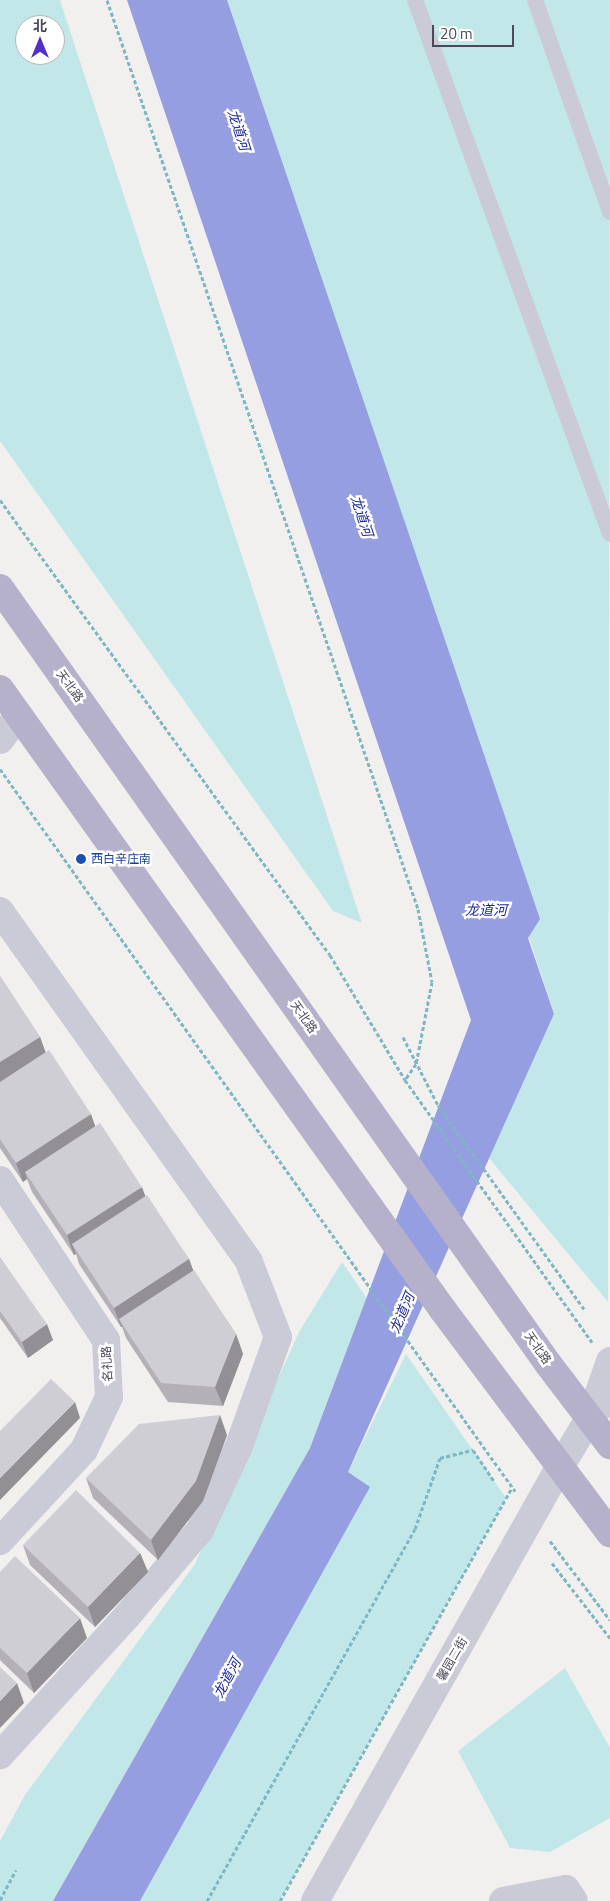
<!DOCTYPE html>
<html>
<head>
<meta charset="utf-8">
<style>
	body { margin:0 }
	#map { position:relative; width:610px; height:1901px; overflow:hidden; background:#f1f0ee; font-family:"Titillium Web","Noto Sans SC",sans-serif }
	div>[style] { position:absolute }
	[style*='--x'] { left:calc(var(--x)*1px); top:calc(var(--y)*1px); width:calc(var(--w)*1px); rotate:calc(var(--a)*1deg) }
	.green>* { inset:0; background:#c2e7e9 }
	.water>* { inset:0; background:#949ee1 }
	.path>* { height:3px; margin-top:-1.5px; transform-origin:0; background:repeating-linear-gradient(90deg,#7eb7c3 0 4px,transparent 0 6.5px) }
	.service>* { height:16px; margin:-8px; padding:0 8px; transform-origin:8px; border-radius:8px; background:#cbcad7 }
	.minor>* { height:28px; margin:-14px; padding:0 14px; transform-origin:14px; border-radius:14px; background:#cbcad7 }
	.tertiary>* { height:28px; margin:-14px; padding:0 14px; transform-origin:14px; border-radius:14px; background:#cbcad7 }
	.primary>* { height:28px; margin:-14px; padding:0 14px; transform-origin:14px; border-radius:14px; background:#b5b1ca }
	.wall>* { inset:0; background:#b3b1b7 }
	.shaded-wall>* { inset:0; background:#929095 }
	.building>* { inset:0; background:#d0ced5 }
	.dots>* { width:14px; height:14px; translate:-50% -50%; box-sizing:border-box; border:2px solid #fff; border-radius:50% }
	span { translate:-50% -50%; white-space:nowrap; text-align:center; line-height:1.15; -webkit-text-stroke:5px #fff; paint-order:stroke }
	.street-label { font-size:12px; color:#4b4959 }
	.transit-label { font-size:12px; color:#164399 }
	.left { translate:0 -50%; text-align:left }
	.water-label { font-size:14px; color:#1e2c97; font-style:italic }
	.north { position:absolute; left:15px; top:15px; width:50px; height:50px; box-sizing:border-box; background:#fff; border:1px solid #b7b6bd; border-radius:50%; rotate:0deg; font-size:14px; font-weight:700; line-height:20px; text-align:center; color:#4b4959 }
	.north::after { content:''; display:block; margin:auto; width:18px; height:22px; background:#532fca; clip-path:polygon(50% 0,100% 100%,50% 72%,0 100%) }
	.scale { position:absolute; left:432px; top:25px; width:82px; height:22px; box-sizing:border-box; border:2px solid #4b4959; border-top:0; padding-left:6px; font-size:15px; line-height:18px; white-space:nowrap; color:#4b4959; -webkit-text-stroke:4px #fff; paint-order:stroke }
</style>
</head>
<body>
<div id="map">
	<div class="green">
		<i style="clip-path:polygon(evenodd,0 0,60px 0,362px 923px,333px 911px,0 441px,0 0,25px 25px,55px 25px,55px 55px,25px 55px,25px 25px)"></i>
		<i style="clip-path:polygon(226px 0,610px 0,608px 1302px,489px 1158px,554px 1014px)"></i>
		<i style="clip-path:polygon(342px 1262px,368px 1300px,310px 1448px,53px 1901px,0 1901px,0 1841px,25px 1795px,195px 1564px,299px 1332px)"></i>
		<i style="clip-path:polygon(406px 1354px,506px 1498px,280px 1901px,140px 1901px,369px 1488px,348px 1472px)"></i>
		<i style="clip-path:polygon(565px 1668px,610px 1748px,610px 1818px,550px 1852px,510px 1848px,458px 1751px)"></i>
	</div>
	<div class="water">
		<i style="clip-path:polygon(127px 0,227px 0,540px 919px,528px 938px,554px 1014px,348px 1472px,370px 1487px,140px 1901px,53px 1901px,310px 1448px,471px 1020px)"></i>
	</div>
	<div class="path">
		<i style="--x:107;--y:0;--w:961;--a:71.11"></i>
		<i style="--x:418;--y:909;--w:74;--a:79.1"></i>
		<i style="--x:432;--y:982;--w:84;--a:101"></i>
		<i style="--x:416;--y:1064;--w:19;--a:125"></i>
		<i style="--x:0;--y:500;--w:562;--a:54.05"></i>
		<i style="--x:330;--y:955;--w:146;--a:59"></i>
		<i style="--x:405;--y:1080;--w:322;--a:54.5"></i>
		<i style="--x:0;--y:769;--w:887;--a:54.5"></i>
		<i style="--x:403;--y:1037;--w:76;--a:62.8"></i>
		<i style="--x:438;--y:1105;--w:252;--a:54.4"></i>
		<i style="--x:550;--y:1541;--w:99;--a:52.8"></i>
		<i style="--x:552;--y:1563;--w:95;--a:52.3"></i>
		<i style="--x:0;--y:1900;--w:34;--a:-62"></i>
		<i style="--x:207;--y:1901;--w:426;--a:-60.8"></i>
		<i style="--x:415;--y:1529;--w:75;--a:-70.6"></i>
		<i style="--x:440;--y:1458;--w:34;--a:-14"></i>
		<i style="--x:473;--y:1450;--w:37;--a:56"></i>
		<i style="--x:280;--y:1901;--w:474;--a:-60.7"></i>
	</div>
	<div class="service">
		<i style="--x:415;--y:0;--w:568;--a:69.94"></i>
		<i style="--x:535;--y:0;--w:225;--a:70.5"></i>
	</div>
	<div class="minor">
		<i style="--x:0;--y:740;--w:30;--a:-53"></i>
		<i style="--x:0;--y:911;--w:430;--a:54.6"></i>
		<i style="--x:249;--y:1262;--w:80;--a:68.9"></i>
		<i style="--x:278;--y:1337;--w:116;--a:109.7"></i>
		<i style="--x:239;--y:1446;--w:93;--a:114.9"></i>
		<i style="--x:200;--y:1530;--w:111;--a:130.3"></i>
		<i style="--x:128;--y:1615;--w:190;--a:132.4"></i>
		<i style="--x:0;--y:1180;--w:192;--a:56.5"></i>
		<i style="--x:106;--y:1340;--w:57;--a:87"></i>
		<i style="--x:109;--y:1397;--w:59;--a:115.3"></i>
		<i style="--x:84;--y:1450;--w:124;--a:132.7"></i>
		<i style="--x:503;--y:1901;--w:64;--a:-10.8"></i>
		<i style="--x:566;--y:1889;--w:14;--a:56"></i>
	</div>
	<div class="tertiary">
		<i style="--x:592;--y:1413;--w:55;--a:-70.9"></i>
		<i style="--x:315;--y:1901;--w:498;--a:-60.6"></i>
		<i style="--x:560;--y:1467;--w:58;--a:-59"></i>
		<i style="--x:590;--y:1417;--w:28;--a:-45"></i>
	</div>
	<div class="primary">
		<i style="--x:0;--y:588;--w:951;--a:54.76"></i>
		<i style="--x:549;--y:1365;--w:101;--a:52.7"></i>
		<i style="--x:0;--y:689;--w:763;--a:54.5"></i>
		<i style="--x:443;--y:1310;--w:279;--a:53.2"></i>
	</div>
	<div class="wall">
		<i style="clip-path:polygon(0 976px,40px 1037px,45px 1053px,95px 1126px,189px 1259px,193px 1270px,236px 1334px,243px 1354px,223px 1406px,168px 1402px,126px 1338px,122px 1327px,121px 1327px,79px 1264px,76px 1254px,74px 1255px,32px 1192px,27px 1179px,23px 1182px,0 1148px)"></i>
		<i style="clip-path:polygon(0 1257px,53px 1340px,28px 1358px,0 1318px)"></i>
		<i style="clip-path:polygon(227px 1435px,203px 1501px,158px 1560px,93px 1498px,86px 1478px)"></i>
		<i style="clip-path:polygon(23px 1545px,140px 1553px,148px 1572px,95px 1627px,30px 1565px)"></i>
		<i style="clip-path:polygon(0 1572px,87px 1638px,34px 1693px,0 1660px)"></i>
	</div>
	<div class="shaded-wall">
		<i style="clip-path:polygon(40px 1037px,47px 1056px,0 1087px,0 1062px)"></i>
		<i style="clip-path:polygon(91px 1114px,98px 1134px,25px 1172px,27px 1179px,23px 1182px,16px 1163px)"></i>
		<i style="clip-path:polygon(142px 1187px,149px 1206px,72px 1244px,76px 1254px,74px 1255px,67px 1235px)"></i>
		<i style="clip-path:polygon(189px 1259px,196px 1278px,119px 1319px,122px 1327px,121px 1327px,114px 1308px)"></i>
		<i style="clip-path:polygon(47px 1324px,53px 1340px,28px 1358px,22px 1342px)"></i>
		<i style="clip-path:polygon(236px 1334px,243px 1354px,223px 1406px,215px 1387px)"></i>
		<i style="clip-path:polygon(75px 1402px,80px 1418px,0 1500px,0 1478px)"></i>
		<i style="clip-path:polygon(220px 1415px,227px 1435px,203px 1501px,158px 1560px,151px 1540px)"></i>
		<i style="clip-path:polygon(140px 1553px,148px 1572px,95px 1627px,88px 1607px)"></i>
		<i style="clip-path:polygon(80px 1618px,87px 1638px,34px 1693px,27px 1673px)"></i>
		<i style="clip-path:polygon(17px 1683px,24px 1703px,0 1728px,0 1701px)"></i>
	</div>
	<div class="building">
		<i style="clip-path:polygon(0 976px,40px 1037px,0 1062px)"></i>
		<i style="clip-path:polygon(49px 1050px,91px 1114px,16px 1163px,0 1139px,0 1082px)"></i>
		<i style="clip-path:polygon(100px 1123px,142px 1187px,67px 1235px,25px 1172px)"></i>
		<i style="clip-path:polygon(147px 1195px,189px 1259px,114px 1308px,72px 1244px)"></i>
		<i style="clip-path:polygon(0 1257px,47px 1324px,22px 1342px,0 1311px)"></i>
		<i style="clip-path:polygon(194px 1270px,236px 1334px,215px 1387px,161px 1383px,119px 1319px)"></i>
		<i style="clip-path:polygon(51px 1379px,75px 1402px,0 1478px,0 1431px)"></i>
		<i style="clip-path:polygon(220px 1415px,196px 1481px,151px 1540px,86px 1478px,139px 1424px)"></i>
		<i style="clip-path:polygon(76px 1490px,140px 1553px,88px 1607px,23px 1545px)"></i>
		<i style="clip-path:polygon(15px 1556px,80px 1618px,27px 1673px,0 1648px,0 1572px)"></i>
		<i style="clip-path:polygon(0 1667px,17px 1683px,0 1701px)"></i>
	</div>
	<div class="dots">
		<i style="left:81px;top:859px;background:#1a4fb4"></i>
	</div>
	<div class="street-label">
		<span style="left:70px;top:686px;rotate:54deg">天北路</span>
		<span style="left:304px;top:1017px;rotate:55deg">天北路</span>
		<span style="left:538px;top:1348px;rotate:55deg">天北路</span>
		<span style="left:107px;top:1364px;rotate:-93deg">名礼路</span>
		<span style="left:452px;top:1659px;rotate:-60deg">馨园二街</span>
	</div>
	<div class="transit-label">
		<span class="left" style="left:91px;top:859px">西白辛庄南</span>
	</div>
	<div class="water-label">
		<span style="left:239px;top:130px;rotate:72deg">龙道河</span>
		<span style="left:362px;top:516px;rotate:72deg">龙道河</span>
		<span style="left:486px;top:910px">龙道河</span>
		<span style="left:402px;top:1313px;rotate:-67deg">龙道河</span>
		<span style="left:227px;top:1678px;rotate:-62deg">龙道河</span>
	</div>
	<div class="north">北</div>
	<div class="scale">20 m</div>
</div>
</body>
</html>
